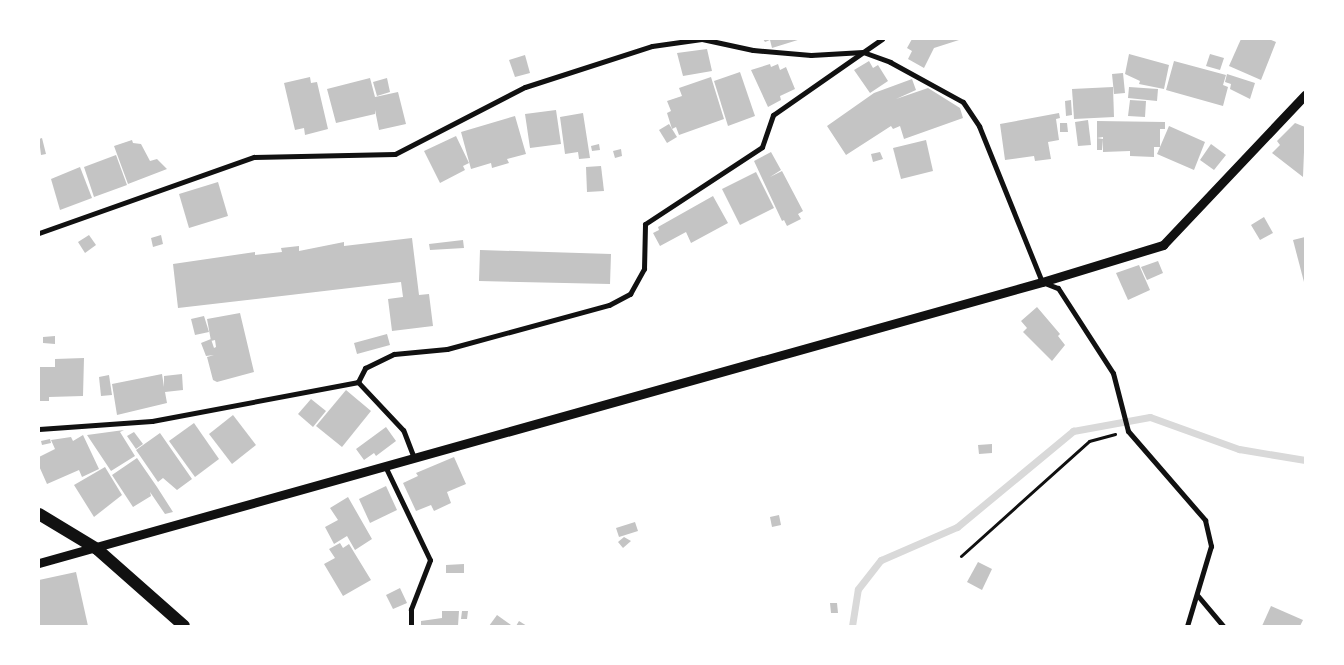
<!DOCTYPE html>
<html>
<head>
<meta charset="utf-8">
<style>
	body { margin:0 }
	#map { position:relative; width:1344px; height:665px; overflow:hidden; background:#fff; font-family:"Work Sans",sans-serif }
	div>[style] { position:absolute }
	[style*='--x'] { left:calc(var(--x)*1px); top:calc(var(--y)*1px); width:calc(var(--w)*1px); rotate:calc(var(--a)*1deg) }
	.stream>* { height:7px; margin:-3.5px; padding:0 3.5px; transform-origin:3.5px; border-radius:3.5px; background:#d9d9d9 }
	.building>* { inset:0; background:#c4c4c4 }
	.path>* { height:3px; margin:-1.5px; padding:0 1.5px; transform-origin:1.5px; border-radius:1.5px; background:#111 }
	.minor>* { height:5px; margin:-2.5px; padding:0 2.5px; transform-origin:2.5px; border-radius:2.5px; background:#111 }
	.tertiary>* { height:9px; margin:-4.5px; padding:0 4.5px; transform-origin:4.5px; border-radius:4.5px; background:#111 }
	.primary>* { height:12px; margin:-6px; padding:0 6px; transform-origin:6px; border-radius:6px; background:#111 }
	span { translate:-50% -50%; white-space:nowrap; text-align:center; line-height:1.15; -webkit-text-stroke:4px #fff; paint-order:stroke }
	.frame { position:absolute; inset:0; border:40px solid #fff; pointer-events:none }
</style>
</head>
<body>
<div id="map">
	<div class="stream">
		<i style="--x:852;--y:626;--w:37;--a:-81"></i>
		<i style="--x:858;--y:589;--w:37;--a:-52"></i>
		<i style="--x:881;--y:560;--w:83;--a:-23.5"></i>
		<i style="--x:957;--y:527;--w:151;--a:-39.6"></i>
		<i style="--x:1073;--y:431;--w:78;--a:-10.3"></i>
		<i style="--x:1150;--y:417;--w:95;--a:19.8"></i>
		<i style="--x:1239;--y:449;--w:67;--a:9.5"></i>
	</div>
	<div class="building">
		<i style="clip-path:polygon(763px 39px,801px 39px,772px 48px,770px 40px,765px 42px)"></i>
		<i style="clip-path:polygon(912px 39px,959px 39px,959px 40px,934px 48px,924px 68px,908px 59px,912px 51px,907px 48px)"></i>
		<i style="clip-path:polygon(1241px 39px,1269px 39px,1276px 42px,1261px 80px,1229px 66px)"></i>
		<i style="clip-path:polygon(707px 49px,712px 71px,683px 76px,677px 53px)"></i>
		<i style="clip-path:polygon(1129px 54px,1169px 65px,1164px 89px,1139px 84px,1140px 81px,1125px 74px)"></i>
		<i style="clip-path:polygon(1210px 54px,1224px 58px,1220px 70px,1206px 66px)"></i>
		<i style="clip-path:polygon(525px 55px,530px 73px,515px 77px,509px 60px)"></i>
		<i style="clip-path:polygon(869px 61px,873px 68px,878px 65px,888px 81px,870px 93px,854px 70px)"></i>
		<i style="clip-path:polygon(1174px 61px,1226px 75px,1223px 85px,1228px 87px,1223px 106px,1166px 90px)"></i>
		<i style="clip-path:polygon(770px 64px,771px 67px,778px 64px,780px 70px,786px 67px,795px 89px,780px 96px,781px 100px,768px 107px,751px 70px)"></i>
		<i style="clip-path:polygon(740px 72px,755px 116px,728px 126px,714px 81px)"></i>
		<i style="clip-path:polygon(1123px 73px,1125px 93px,1114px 94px,1112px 74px)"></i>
		<i style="clip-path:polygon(1227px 74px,1255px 83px,1250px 99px,1230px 89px,1231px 84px,1225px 82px)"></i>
		<i style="clip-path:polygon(310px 77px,311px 83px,317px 82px,328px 129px,305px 135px,304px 128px,295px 130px,284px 83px)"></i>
		<i style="clip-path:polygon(711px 77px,724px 119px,679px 135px,676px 127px,672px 129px,667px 113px,671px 111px,667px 101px,682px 96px,679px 88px)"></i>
		<i style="clip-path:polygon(370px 78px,375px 97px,398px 92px,406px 124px,379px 130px,375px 110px,375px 114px,336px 123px,327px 89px)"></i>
		<i style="clip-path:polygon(387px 78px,390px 92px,377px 96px,373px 82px)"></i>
		<i style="clip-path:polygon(912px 79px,916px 90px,896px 99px,928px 88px,960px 108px,963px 118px,904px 139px,900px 126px,893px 129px,891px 126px,846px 155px,827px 126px,874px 93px)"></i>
		<i style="clip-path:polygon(1113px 87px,1114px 117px,1074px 119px,1072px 89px)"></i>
		<i style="clip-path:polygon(1129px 87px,1158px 89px,1157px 101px,1128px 98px)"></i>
		<i style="clip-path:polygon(1071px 100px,1072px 115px,1066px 116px,1065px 101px)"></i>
		<i style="clip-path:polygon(1130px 100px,1146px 101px,1145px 117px,1128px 116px)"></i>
		<i style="clip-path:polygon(556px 110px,561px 144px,530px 148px,525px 114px)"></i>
		<i style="clip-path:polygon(583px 113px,590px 158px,579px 159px,578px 152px,565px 154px,560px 117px)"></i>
		<i style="clip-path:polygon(1059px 113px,1060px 118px,1056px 119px,1059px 140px,1048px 142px,1051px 159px,1035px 161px,1034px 156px,1005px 160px,1000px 124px)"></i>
		<i style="clip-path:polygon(515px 116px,526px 154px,507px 159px,509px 163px,492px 168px,491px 163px,471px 169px,461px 132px)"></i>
		<i style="clip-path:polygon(1088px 120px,1091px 145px,1078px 146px,1075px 122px)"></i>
		<i style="clip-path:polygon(1097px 121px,1165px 122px,1165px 129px,1160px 129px,1160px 147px,1154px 147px,1154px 157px,1130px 156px,1130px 151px,1103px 152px,1103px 137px,1097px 138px)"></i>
		<i style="clip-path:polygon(1060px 123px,1067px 123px,1068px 132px,1060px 132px)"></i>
		<i style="clip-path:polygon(1295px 123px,1305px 127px,1303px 177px,1272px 153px,1280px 145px,1277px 141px)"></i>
		<i style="clip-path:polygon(669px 124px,677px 137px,667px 143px,659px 130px)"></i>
		<i style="clip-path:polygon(1169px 126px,1205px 142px,1194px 170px,1157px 154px)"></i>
		<i style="clip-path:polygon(456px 136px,469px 163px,463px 166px,465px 170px,440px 183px,424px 151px)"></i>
		<i style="clip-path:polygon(42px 138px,46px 154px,41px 155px,39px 139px)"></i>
		<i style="clip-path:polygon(1097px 138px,1103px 139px,1102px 150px,1097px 150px)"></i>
		<i style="clip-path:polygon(132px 140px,133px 143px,141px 144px,150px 161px,157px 159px,167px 169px,128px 184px,114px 146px)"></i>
		<i style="clip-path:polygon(926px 140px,933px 171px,901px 179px,893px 148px)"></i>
		<i style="clip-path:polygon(599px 144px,600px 150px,592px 151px,591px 146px)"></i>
		<i style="clip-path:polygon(1211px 144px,1226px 155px,1214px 170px,1200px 160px)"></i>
		<i style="clip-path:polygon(621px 149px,622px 156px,615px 158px,613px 151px)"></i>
		<i style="clip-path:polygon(771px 152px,781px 170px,770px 177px,782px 171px,803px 211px,798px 214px,801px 219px,787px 226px,784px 220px,782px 221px,754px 161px)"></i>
		<i style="clip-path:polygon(880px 152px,883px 159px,873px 162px,871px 154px)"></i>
		<i style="clip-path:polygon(116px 155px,127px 185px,94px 197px,84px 167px)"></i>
		<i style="clip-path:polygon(601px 166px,604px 191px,587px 192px,586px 167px)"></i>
		<i style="clip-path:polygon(80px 167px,92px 198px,60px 210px,51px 179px)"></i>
		<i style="clip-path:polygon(756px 172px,774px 208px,740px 225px,722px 189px)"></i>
		<i style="clip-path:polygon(218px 182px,228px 216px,189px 228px,179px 194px)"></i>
		<i style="clip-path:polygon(713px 196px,728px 223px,691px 243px,686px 232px,660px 246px,653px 233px,659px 230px,658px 227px)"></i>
		<i style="clip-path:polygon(1264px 217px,1273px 233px,1260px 240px,1251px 225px)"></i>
		<i style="clip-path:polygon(89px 235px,96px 245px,85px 253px,78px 242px)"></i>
		<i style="clip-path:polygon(161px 235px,163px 244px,153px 247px,151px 238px)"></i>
		<i style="clip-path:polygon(1305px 237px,1305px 282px,1304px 282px,1293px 240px)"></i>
		<i style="clip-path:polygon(412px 238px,419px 295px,429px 294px,433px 326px,392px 331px,388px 299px,403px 297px,401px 282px,178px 308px,173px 264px,255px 252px,255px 255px,282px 252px,281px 248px,299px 246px,299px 251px,344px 242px,344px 246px)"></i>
		<i style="clip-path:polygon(463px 240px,464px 248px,430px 250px,429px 244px)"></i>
		<i style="clip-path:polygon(480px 250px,611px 254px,610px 284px,479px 281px)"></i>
		<i style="clip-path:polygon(1158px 261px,1163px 273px,1147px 280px,1141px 267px)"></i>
		<i style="clip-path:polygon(1139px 265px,1150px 290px,1128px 300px,1116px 273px)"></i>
		<i style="clip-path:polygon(1037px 307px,1060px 334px,1058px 336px,1065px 345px,1052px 361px,1023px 332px,1027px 328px,1021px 321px)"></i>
		<i style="clip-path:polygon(240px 313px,254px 372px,217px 382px,213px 380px,207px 357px,214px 355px,206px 356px,201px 343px,211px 339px,214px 348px,216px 347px,215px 340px,211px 341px,207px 319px)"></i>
		<i style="clip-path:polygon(204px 316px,209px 332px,195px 335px,191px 319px)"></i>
		<i style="clip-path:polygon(387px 334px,390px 345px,357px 354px,354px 343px)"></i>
		<i style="clip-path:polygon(55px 336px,55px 344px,43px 343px,43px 337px)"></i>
		<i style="clip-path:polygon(84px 358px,83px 396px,49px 397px,49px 401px,39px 401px,39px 367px,55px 367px,55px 359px)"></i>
		<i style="clip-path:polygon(162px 374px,164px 387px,164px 376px,182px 374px,183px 390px,165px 392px,167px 403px,117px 415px,112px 384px)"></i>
		<i style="clip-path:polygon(109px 375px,112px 395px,101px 396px,99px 377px)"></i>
		<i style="clip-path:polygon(346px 390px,371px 411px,342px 447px,316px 426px)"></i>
		<i style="clip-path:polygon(311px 399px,326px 411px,313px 427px,298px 414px)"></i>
		<i style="clip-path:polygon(233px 415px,256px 445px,232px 464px,209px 434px)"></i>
		<i style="clip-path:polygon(194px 423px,219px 459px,195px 477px,169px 441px)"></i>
		<i style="clip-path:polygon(386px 427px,396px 441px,376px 456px,374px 453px,364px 460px,356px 449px)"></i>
		<i style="clip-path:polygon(124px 430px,120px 432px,135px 456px,111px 471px,87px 435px)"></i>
		<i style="clip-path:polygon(134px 432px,143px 444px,136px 449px,127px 436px)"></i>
		<i style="clip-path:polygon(160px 433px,192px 479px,177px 490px,163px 478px,158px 482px,136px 450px)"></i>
		<i style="clip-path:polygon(83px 435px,99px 469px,82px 477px,79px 470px,47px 484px,39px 466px,39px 457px,55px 449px,51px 440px,71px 437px,73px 441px)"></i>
		<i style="clip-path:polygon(50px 439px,51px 443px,42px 445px,41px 441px)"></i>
		<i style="clip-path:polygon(992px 444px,992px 453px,979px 454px,978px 445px)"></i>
		<i style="clip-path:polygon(454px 457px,466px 484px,447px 492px,451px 503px,434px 511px,431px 505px,416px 511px,403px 483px,418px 476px,416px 473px)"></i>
		<i style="clip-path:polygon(137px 458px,157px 487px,173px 512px,165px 514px,150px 492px,151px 496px,133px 507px,112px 475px)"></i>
		<i style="clip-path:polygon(105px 467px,122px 495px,94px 517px,74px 485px)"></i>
		<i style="clip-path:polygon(386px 486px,397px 510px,370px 523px,359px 499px)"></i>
		<i style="clip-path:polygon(348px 497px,372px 539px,355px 550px,347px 536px,334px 544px,325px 527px,338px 520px,330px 508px)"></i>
		<i style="clip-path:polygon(779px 515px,781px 525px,772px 527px,770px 517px)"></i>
		<i style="clip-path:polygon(635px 522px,638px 531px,619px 537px,616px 528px)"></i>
		<i style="clip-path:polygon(624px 537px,631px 541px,623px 548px,618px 542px)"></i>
		<i style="clip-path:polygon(340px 543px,343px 548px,349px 544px,371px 580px,343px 596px,324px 564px,335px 558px,329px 549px)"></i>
		<i style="clip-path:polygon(978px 562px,992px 569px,982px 590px,967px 582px)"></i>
		<i style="clip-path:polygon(464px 564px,464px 573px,446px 573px,446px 565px)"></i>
		<i style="clip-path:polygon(76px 572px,88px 626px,39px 626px,39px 580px)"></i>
		<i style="clip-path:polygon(400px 588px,407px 603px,393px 609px,386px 595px)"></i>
		<i style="clip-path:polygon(830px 603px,837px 603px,838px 613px,831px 613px)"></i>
		<i style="clip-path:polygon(1271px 606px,1303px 620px,1300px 626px,1262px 626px)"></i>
		<i style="clip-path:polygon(442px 611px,459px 611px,458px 626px,421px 626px,421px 621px,442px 618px)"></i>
		<i style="clip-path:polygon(462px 611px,468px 611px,467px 619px,461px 619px)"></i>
		<i style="clip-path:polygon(497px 615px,511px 625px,511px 626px,489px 626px)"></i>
		<i style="clip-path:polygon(519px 621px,527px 626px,516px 626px)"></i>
	</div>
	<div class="path">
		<i style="--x:961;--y:556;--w:172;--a:-41.9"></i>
		<i style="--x:1089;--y:441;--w:27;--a:-15"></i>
	</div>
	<div class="minor">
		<i style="--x:39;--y:233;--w:228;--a:-19.5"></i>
		<i style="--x:254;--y:157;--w:141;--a:-1.2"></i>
		<i style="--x:395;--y:154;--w:146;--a:-27.3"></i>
		<i style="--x:525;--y:87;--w:133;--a:-17.9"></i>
		<i style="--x:652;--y:46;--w:50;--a:-8"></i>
		<i style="--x:702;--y:39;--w:52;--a:12.2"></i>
		<i style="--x:753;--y:50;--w:58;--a:4.9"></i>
		<i style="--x:811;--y:55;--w:52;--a:-3.3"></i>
		<i style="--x:863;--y:52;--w:29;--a:20"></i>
		<i style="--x:890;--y:62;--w:83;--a:28.7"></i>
		<i style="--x:963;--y:102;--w:29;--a:56"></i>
		<i style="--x:979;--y:126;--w:168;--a:68"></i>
		<i style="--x:1042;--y:282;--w:17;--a:21"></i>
		<i style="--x:1058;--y:288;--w:101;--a:57.1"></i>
		<i style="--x:1113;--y:373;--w:60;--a:75.5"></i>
		<i style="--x:1128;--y:431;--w:118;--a:49.1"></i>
		<i style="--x:1205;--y:520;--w:27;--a:77"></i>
		<i style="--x:1211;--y:546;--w:84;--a:106.7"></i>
		<i style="--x:39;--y:429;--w:113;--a:-4"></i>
		<i style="--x:152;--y:421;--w:210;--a:-10.7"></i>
		<i style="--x:414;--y:458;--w:30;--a:-111"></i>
		<i style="--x:403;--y:430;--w:66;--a:-133.2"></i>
		<i style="--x:358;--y:382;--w:16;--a:-63"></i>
		<i style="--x:365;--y:368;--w:32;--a:-26"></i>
		<i style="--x:394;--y:354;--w:53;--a:-5.4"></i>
		<i style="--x:447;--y:349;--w:168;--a:-15.2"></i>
		<i style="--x:609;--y:305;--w:24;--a:-28"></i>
		<i style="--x:630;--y:294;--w:29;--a:-61"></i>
		<i style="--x:644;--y:269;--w:45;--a:-88.7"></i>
		<i style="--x:645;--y:224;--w:140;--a:-33.3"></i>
		<i style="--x:762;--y:147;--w:34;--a:-71"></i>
		<i style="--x:773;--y:115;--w:133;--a:-34.9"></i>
		<i style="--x:385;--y:466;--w:104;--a:64.4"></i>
		<i style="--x:430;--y:560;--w:53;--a:111.2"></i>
		<i style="--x:411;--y:609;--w:17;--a:90"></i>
		<i style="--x:1198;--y:596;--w:39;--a:50"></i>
	</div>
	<div class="tertiary">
		<i style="--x:39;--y:563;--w:1042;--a:-15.65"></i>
		<i style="--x:1042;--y:282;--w:127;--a:-17"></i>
		<i style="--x:1163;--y:245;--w:207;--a:-46.6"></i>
	</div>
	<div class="primary">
		<i style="--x:39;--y:514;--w:68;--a:31.1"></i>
		<i style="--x:97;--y:549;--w:116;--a:41.5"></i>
	</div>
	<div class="frame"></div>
</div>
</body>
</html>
